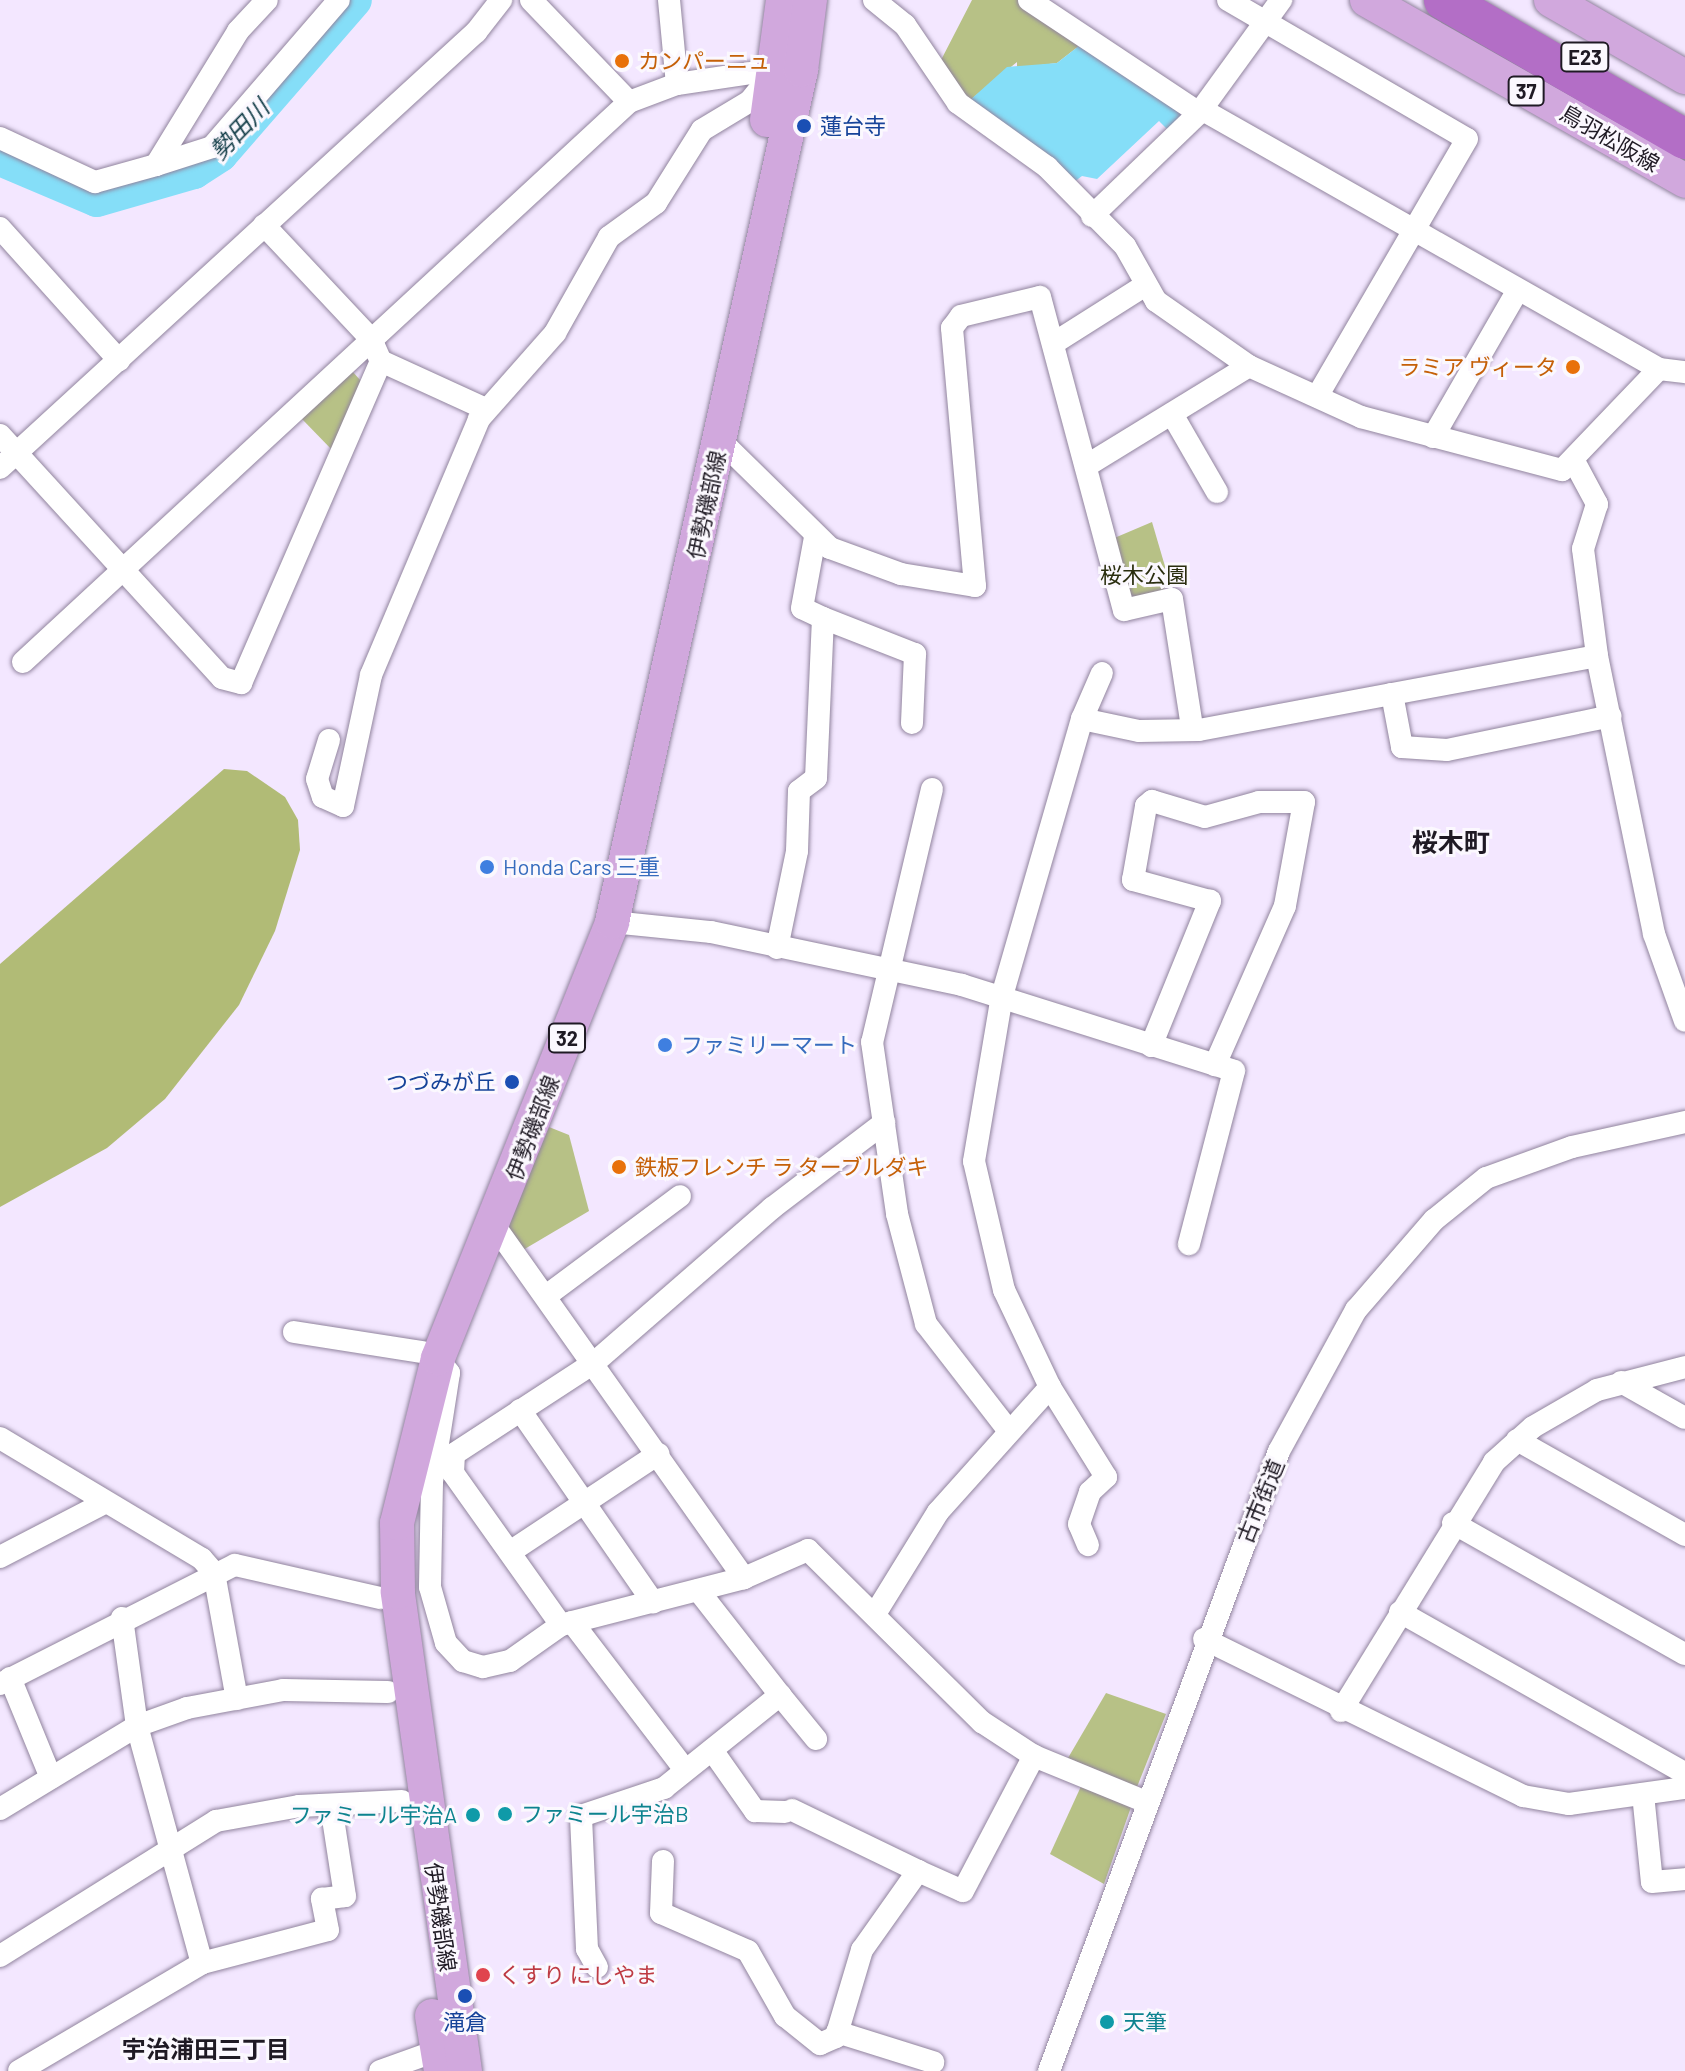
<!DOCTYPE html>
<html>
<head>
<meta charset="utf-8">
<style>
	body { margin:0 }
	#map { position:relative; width:1685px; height:2071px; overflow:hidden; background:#f3e7ff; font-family:Barlow,"Noto Sans JP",sans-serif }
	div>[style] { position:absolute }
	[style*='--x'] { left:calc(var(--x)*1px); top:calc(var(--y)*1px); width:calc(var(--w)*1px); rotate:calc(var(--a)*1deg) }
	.green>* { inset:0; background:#b7c186 }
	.forest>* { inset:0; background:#b1bb76 }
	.water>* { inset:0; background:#85def8 }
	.river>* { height:36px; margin:-18px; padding:0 18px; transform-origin:18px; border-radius:18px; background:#85def8 }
	.roads { filter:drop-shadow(0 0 2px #91849e) drop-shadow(0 0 2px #91849e) }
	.street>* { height:22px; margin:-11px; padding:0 11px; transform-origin:11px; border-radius:11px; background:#fff }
	.primary>* { height:34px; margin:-17px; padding:0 17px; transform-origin:17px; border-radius:17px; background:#d1a8dd }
	.highway>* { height:40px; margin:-20px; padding:0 20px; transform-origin:20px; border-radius:20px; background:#b36ec6 }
	.dots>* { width:22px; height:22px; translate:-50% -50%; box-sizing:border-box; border:4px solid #fbf8fe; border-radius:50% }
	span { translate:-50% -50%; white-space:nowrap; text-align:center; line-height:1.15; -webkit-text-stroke:6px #fbf8fe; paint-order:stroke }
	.shield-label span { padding:2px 6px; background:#fbf8fe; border:2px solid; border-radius:6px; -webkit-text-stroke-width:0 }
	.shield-label { font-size:20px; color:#1f1a24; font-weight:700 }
	.food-label { font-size:22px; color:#c56008 }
	.left { translate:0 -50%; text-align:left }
	.right { translate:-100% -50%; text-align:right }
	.transit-label { font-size:22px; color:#164399 }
	.street-label { font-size:22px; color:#1f1a24 }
	.park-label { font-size:22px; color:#2a2e0f }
	.shop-label { font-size:22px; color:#366cbe }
	.culture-label { font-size:22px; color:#0d838f }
	.health-label { font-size:22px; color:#be3a42 }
	.water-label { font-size:24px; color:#153f4a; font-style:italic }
	.neighbourhood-label { font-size:24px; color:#1f1a24; font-weight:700 }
	.quarter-label { font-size:26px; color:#1f1a24; font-weight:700 }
</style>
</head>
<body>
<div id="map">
	<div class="green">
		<i style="clip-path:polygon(972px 0,1021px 0,1084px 42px,1057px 63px,1017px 68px,1017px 62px,969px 101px,940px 62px)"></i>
		<i style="clip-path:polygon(352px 371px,361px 381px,334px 452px,301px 418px)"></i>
		<i style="clip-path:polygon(1152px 522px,1169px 580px,1162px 592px,1136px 600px,1126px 594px,1112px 539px)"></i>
		<i style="clip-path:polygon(549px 1127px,569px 1135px,589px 1211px,523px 1250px,507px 1228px)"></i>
		<i style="clip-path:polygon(1106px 1693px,1166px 1714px,1137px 1787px,1068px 1758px)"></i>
		<i style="clip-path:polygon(1083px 1782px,1131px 1807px,1104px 1884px,1050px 1854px)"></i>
	</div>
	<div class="forest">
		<i style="clip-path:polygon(224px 769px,247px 771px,285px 797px,298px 820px,300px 850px,275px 931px,239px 1005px,165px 1099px,107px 1148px,0 1207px,0 964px)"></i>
	</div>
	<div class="water">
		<i style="clip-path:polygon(1084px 42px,1186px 113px,1169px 131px,1159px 121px,1097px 179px,1082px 176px,1074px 182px,969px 101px,1007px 67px,1057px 63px)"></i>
	</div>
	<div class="river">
		<i style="--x:0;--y:158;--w:105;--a:22.9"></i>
		<i style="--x:97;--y:199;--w:101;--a:-16.1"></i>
		<i style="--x:194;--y:171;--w:31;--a:-33"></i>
		<i style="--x:220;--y:154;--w:204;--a:-49"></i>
	</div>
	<div class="roads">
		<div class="street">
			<i style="--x:531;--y:0;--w:141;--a:46.1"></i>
			<i style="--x:669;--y:0;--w:84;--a:84.6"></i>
			<i style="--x:874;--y:0;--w:40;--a:39"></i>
			<i style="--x:905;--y:25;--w:94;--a:55.8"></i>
			<i style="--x:958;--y:103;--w:110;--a:35.7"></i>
			<i style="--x:1047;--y:167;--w:111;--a:45.4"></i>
			<i style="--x:1125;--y:246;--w:63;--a:60.6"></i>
			<i style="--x:1156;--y:301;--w:113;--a:35"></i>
			<i style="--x:1249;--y:366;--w:123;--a:24.5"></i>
			<i style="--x:1361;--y:417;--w:208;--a:14.8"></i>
			<i style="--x:1562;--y:470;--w:140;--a:-46.2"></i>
			<i style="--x:1029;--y:0;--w:204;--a:33.6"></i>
			<i style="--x:1228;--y:0;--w:276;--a:30.2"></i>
			<i style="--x:1467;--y:139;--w:298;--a:120.2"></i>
			<i style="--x:1201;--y:109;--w:527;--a:29.58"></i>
			<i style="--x:1659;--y:369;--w:26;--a:7"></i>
			<i style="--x:0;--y:138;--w:105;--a:24.9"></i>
			<i style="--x:95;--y:182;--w:63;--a:-15.6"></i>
			<i style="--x:156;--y:165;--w:157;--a:-58.5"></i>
			<i style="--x:238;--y:31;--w:42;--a:-46.9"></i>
			<i style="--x:156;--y:165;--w:59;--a:-17.8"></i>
			<i style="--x:212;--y:147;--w:194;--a:-49.2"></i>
			<i style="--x:1092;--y:216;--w:149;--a:-43.9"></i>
			<i style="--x:1199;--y:113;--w:140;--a:-54"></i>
			<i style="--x:264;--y:225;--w:156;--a:46.8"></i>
			<i style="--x:371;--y:339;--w:24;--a:66"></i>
			<i style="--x:381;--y:361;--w:115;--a:24.6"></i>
			<i style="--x:0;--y:228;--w:178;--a:48"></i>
			<i style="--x:1054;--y:343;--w:107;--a:-32.3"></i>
			<i style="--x:1172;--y:414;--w:90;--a:60"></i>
			<i style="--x:0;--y:435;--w:329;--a:47.6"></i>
			<i style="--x:222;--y:678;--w:20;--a:15"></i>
			<i style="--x:241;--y:683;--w:351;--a:-66.5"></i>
			<i style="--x:1433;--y:437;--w:170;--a:-60"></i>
			<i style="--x:720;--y:440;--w:154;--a:44.5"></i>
			<i style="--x:830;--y:548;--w:76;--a:20.1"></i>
			<i style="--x:901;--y:574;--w:75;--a:9.2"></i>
			<i style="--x:975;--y:586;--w:259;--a:-95.1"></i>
			<i style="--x:952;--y:328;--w:15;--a:-53"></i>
			<i style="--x:961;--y:316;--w:81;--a:-13.5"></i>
			<i style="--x:1040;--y:297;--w:324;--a:75"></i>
			<i style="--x:1124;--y:610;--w:49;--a:-12.9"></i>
			<i style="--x:1172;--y:599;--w:130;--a:81.1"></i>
			<i style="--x:1575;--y:463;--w:47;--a:61.8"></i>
			<i style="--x:1597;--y:504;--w:47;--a:107.3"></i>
			<i style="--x:1583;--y:549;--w:108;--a:82.5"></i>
			<i style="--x:1597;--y:656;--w:284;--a:78.4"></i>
			<i style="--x:1654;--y:934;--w:92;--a:70.4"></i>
			<i style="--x:1086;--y:466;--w:191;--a:-31.5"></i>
			<i style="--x:0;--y:468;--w:646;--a:-42.49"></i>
			<i style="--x:476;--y:32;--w:41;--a:-52"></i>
			<i style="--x:823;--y:618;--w:99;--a:21.4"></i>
			<i style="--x:915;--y:654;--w:69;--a:92.5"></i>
			<i style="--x:23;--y:662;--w:825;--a:-42.74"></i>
			<i style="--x:629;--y:102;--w:51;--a:-20.6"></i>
			<i style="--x:677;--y:84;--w:108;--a:-8.5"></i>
			<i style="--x:1392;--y:694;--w:208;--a:-10.5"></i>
			<i style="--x:1082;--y:719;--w:50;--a:-66.5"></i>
			<i style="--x:329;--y:740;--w:41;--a:107.1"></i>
			<i style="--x:317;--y:779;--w:19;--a:72"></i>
			<i style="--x:323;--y:797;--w:22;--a:24"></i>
			<i style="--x:343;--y:806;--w:134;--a:-77.9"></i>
			<i style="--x:371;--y:675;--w:278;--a:-67.1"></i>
			<i style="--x:479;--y:419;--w:115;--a:-48.5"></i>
			<i style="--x:555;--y:333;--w:110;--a:-60.6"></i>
			<i style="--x:609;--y:237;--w:58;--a:-35.9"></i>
			<i style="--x:656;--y:203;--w:86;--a:-57.8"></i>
			<i style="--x:702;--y:130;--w:56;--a:-31.1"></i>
			<i style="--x:750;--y:101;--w:35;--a:-51"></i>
			<i style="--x:932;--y:789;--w:260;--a:103.3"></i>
			<i style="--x:872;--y:1042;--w:174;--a:81.7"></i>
			<i style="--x:897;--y:1214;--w:114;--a:75.2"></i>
			<i style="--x:926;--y:1324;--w:130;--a:52.2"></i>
			<i style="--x:612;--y:922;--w:100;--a:5.8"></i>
			<i style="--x:711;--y:932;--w:257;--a:11.9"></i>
			<i style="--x:962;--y:985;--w:285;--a:17.5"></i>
			<i style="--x:1234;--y:1071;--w:179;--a:104.6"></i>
			<i style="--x:777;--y:948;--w:99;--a:-78.3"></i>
			<i style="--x:797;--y:851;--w:60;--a:-88.1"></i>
			<i style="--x:799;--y:791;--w:21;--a:-37"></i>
			<i style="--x:816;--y:778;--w:160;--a:-87.5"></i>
			<i style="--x:823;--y:618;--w:23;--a:-155"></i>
			<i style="--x:802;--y:608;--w:72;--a:-79.6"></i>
			<i style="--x:1151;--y:1046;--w:157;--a:-67.9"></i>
			<i style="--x:1210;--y:901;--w:80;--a:-164.7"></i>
			<i style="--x:1133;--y:880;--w:75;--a:-80"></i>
			<i style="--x:1146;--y:806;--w:8;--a:-40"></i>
			<i style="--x:1152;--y:801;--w:55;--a:16.8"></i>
			<i style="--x:1205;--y:817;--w:56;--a:-15.5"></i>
			<i style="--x:1259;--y:802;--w:45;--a:0"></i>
			<i style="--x:1304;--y:802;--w:106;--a:100.4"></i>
			<i style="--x:1285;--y:906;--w:174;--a:113.8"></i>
			<i style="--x:494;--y:1225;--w:433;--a:54.7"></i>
			<i style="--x:546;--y:1296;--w:167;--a:-36.7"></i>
			<i style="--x:294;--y:1332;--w:130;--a:8.9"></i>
			<i style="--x:443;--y:1365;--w:10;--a:53"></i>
			<i style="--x:449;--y:1373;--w:110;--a:98.9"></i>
			<i style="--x:432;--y:1482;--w:105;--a:91.1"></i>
			<i style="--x:430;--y:1587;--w:58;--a:74.1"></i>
			<i style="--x:446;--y:1643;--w:25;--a:47"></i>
			<i style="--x:463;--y:1661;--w:21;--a:17"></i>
			<i style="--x:483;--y:1667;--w:28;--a:-13"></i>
			<i style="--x:510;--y:1661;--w:62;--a:-35.2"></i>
			<i style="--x:561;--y:1625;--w:189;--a:-14.4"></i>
			<i style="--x:744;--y:1578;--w:70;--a:-23.6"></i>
			<i style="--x:808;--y:1550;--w:245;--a:44.7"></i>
			<i style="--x:982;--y:1722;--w:62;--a:33.2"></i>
			<i style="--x:1034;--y:1756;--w:121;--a:22.3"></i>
			<i style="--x:1621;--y:1382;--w:73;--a:29.4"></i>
			<i style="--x:1050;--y:1387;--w:106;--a:58.1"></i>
			<i style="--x:1106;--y:1477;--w:22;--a:137"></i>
			<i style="--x:1090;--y:1492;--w:34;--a:109"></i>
			<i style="--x:1079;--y:1524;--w:23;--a:67"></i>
			<i style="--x:520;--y:1410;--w:234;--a:55.3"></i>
			<i style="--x:0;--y:1438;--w:235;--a:30.9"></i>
			<i style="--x:202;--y:1559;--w:18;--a:49"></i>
			<i style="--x:214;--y:1573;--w:128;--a:79.7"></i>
			<i style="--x:1517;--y:1440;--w:193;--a:29.5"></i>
			<i style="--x:1453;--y:1523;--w:266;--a:29.5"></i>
			<i style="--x:510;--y:1552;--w:178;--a:-33.5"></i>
			<i style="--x:0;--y:1557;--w:119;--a:-27.4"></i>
			<i style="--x:1400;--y:1612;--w:327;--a:29.5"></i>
			<i style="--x:875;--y:1614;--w:120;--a:-58.3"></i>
			<i style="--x:938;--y:1512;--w:168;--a:-48.1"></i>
			<i style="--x:1050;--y:1387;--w:107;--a:-115.4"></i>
			<i style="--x:1004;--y:1290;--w:132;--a:-103.1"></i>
			<i style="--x:974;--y:1161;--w:167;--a:-80.4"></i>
			<i style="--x:1002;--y:996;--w:288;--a:-73.9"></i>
			<i style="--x:1082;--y:719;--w:58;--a:11.9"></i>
			<i style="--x:1139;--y:731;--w:60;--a:-1"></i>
			<i style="--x:1199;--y:730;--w:196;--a:-10.6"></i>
			<i style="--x:1392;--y:694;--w:54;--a:79.3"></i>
			<i style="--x:1402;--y:747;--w:45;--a:3.8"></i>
			<i style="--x:1447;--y:750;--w:167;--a:-11.7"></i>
			<i style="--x:122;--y:1618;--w:109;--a:82.1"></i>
			<i style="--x:137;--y:1726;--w:246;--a:74.7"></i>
			<i style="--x:572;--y:1622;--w:186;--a:52.6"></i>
			<i style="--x:561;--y:1625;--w:186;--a:-125.4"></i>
			<i style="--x:453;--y:1473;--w:19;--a:-87"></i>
			<i style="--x:454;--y:1454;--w:168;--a:-33.1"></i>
			<i style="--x:595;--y:1362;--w:235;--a:-41"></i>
			<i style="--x:772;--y:1208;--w:141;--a:-37.2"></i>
			<i style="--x:1204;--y:1639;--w:356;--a:26.2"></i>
			<i style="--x:1523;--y:1796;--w:47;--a:9.9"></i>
			<i style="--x:1569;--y:1804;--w:117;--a:-7.9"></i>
			<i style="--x:10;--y:1678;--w:108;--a:67.7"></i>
			<i style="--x:0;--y:1684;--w:263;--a:-26.9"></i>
			<i style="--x:235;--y:1565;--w:149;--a:12.8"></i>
			<i style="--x:780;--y:1695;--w:57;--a:50.7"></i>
			<i style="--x:1341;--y:1711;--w:292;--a:-58.4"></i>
			<i style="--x:1494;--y:1462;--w:52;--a:-41.9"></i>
			<i style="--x:1533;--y:1427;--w:74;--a:-30"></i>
			<i style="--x:1597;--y:1390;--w:91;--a:-14.6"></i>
			<i style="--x:712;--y:1750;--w:75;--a:54.8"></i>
			<i style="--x:755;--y:1811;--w:30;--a:2"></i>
			<i style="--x:1643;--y:1794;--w:88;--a:84.2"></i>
			<i style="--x:1652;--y:1882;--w:33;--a:-5"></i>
			<i style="--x:0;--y:1809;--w:160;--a:-31.2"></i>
			<i style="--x:137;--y:1726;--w:53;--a:-19.8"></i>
			<i style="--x:187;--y:1708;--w:98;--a:-10.6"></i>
			<i style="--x:283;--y:1690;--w:105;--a:1.1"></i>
			<i style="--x:792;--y:1810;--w:140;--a:25.8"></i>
			<i style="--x:663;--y:1861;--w:52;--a:92.2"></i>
			<i style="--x:661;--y:1913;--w:95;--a:23.6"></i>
			<i style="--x:748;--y:1951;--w:75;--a:60.4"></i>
			<i style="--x:785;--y:2016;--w:45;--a:38.7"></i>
			<i style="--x:820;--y:2044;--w:17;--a:-24"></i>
			<i style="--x:836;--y:2037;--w:91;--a:-73.4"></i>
			<i style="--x:862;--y:1950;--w:97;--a:-54.7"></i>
			<i style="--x:918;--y:1871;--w:49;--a:24"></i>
			<i style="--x:963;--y:1891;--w:153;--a:-62.3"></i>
			<i style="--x:0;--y:1956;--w:255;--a:-32"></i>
			<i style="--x:216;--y:1821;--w:84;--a:-10.2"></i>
			<i style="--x:299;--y:1806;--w:103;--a:-2.8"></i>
			<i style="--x:597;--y:1967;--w:21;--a:-119"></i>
			<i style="--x:587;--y:1949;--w:133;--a:-92.6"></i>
			<i style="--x:581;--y:1816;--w:88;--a:-18.6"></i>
			<i style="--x:664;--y:1788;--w:149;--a:-38.7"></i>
			<i style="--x:780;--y:1695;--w:133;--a:-128"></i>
			<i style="--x:837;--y:2032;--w:101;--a:17.4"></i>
			<i style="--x:19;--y:2071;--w:212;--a:-30.5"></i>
			<i style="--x:202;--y:1963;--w:130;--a:-14.7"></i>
			<i style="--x:328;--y:1930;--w:32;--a:-101"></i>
			<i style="--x:322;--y:1899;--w:23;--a:-7"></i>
			<i style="--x:345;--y:1896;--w:91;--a:-98.8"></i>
			<i style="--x:380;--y:2071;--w:74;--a:-19.7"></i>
			<i style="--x:1049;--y:2071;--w:661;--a:-69.65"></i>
			<i style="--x:1279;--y:1451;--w:161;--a:-61.4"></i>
			<i style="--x:1356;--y:1310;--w:119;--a:-49.1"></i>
			<i style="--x:1434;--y:1220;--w:67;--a:-38.9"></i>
			<i style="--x:1486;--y:1178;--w:91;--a:-19.8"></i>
			<i style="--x:1572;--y:1147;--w:116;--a:-12.5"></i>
		</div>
		<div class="primary">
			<i style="--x:1367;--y:0;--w:366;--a:29.6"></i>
			<i style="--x:1551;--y:0;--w:155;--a:29.9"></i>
			<i style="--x:767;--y:120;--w:121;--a:-82.4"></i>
			<i style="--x:432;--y:2016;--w:56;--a:80.7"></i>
			<i style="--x:465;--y:2071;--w:484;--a:-98"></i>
			<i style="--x:398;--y:1592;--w:69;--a:-90.8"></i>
			<i style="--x:397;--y:1523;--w:170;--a:-76"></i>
			<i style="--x:438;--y:1358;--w:469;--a:-68.2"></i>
			<i style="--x:612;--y:922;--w:873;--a:-77.49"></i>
			<i style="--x:801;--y:70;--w:71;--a:-82.7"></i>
		</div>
		<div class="highway">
			<i style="--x:1444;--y:0;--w:278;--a:30"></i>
		</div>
	</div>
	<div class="dots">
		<i style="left:622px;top:61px;background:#e8710a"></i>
		<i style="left:804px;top:126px;background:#1a4fb4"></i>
		<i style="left:1573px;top:367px;background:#e8710a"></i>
		<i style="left:487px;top:867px;background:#3f7fe0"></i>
		<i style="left:665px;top:1045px;background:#3f7fe0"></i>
		<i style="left:512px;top:1082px;background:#1a4fb4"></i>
		<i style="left:619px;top:1167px;background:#e8710a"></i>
		<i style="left:505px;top:1814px;background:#0f9aa8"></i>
		<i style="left:473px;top:1815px;background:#0f9aa8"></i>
		<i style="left:483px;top:1975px;background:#e0444e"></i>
		<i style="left:465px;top:1996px;background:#1a4fb4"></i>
		<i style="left:1107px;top:2022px;background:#0f9aa8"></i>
	</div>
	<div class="shield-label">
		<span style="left:1585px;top:57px">E23</span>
		<span style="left:1526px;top:91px">37</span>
		<span style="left:567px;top:1038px">32</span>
	</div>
	<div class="food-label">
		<span class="left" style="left:638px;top:61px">カンパーニュ</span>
		<span class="right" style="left:1557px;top:367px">ラミア ヴィータ</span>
		<span class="left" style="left:635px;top:1167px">鉄板フレンチ ラ ターブルダキ</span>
	</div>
	<div class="transit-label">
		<span class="left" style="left:820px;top:126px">蓮台寺</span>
		<span class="right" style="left:496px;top:1082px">つづみが丘</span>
		<span style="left:465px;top:2022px">滝倉</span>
	</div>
	<div class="street-label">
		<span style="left:1610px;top:138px;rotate:30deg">鳥羽松阪線</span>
		<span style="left:706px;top:505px;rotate:-78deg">伊勢磯部線</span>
		<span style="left:532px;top:1128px;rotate:-69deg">伊勢磯部線</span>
		<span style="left:1260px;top:1501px;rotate:-68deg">古市街道</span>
		<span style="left:441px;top:1917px;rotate:82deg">伊勢磯部線</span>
	</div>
	<div class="park-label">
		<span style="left:1144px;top:575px">桜木公園</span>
	</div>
	<div class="shop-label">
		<span class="left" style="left:503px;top:867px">Honda Cars 三重</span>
		<span class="left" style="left:681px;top:1045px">ファミリーマート</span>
	</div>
	<div class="culture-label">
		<span class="left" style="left:521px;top:1814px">ファミール宇治B</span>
		<span class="right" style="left:457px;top:1815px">ファミール宇治A</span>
		<span class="left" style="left:1123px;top:2022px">天筆</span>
	</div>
	<div class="health-label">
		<span class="left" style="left:499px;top:1975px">くすり にしやま</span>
	</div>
	<div class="water-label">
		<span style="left:239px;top:129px;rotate:-46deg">勢田川</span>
	</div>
	<div class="neighbourhood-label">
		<span style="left:206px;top:2049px">宇治浦田三丁目</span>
	</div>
	<div class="quarter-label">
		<span style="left:1451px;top:842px">桜木町</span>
	</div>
</div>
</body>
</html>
